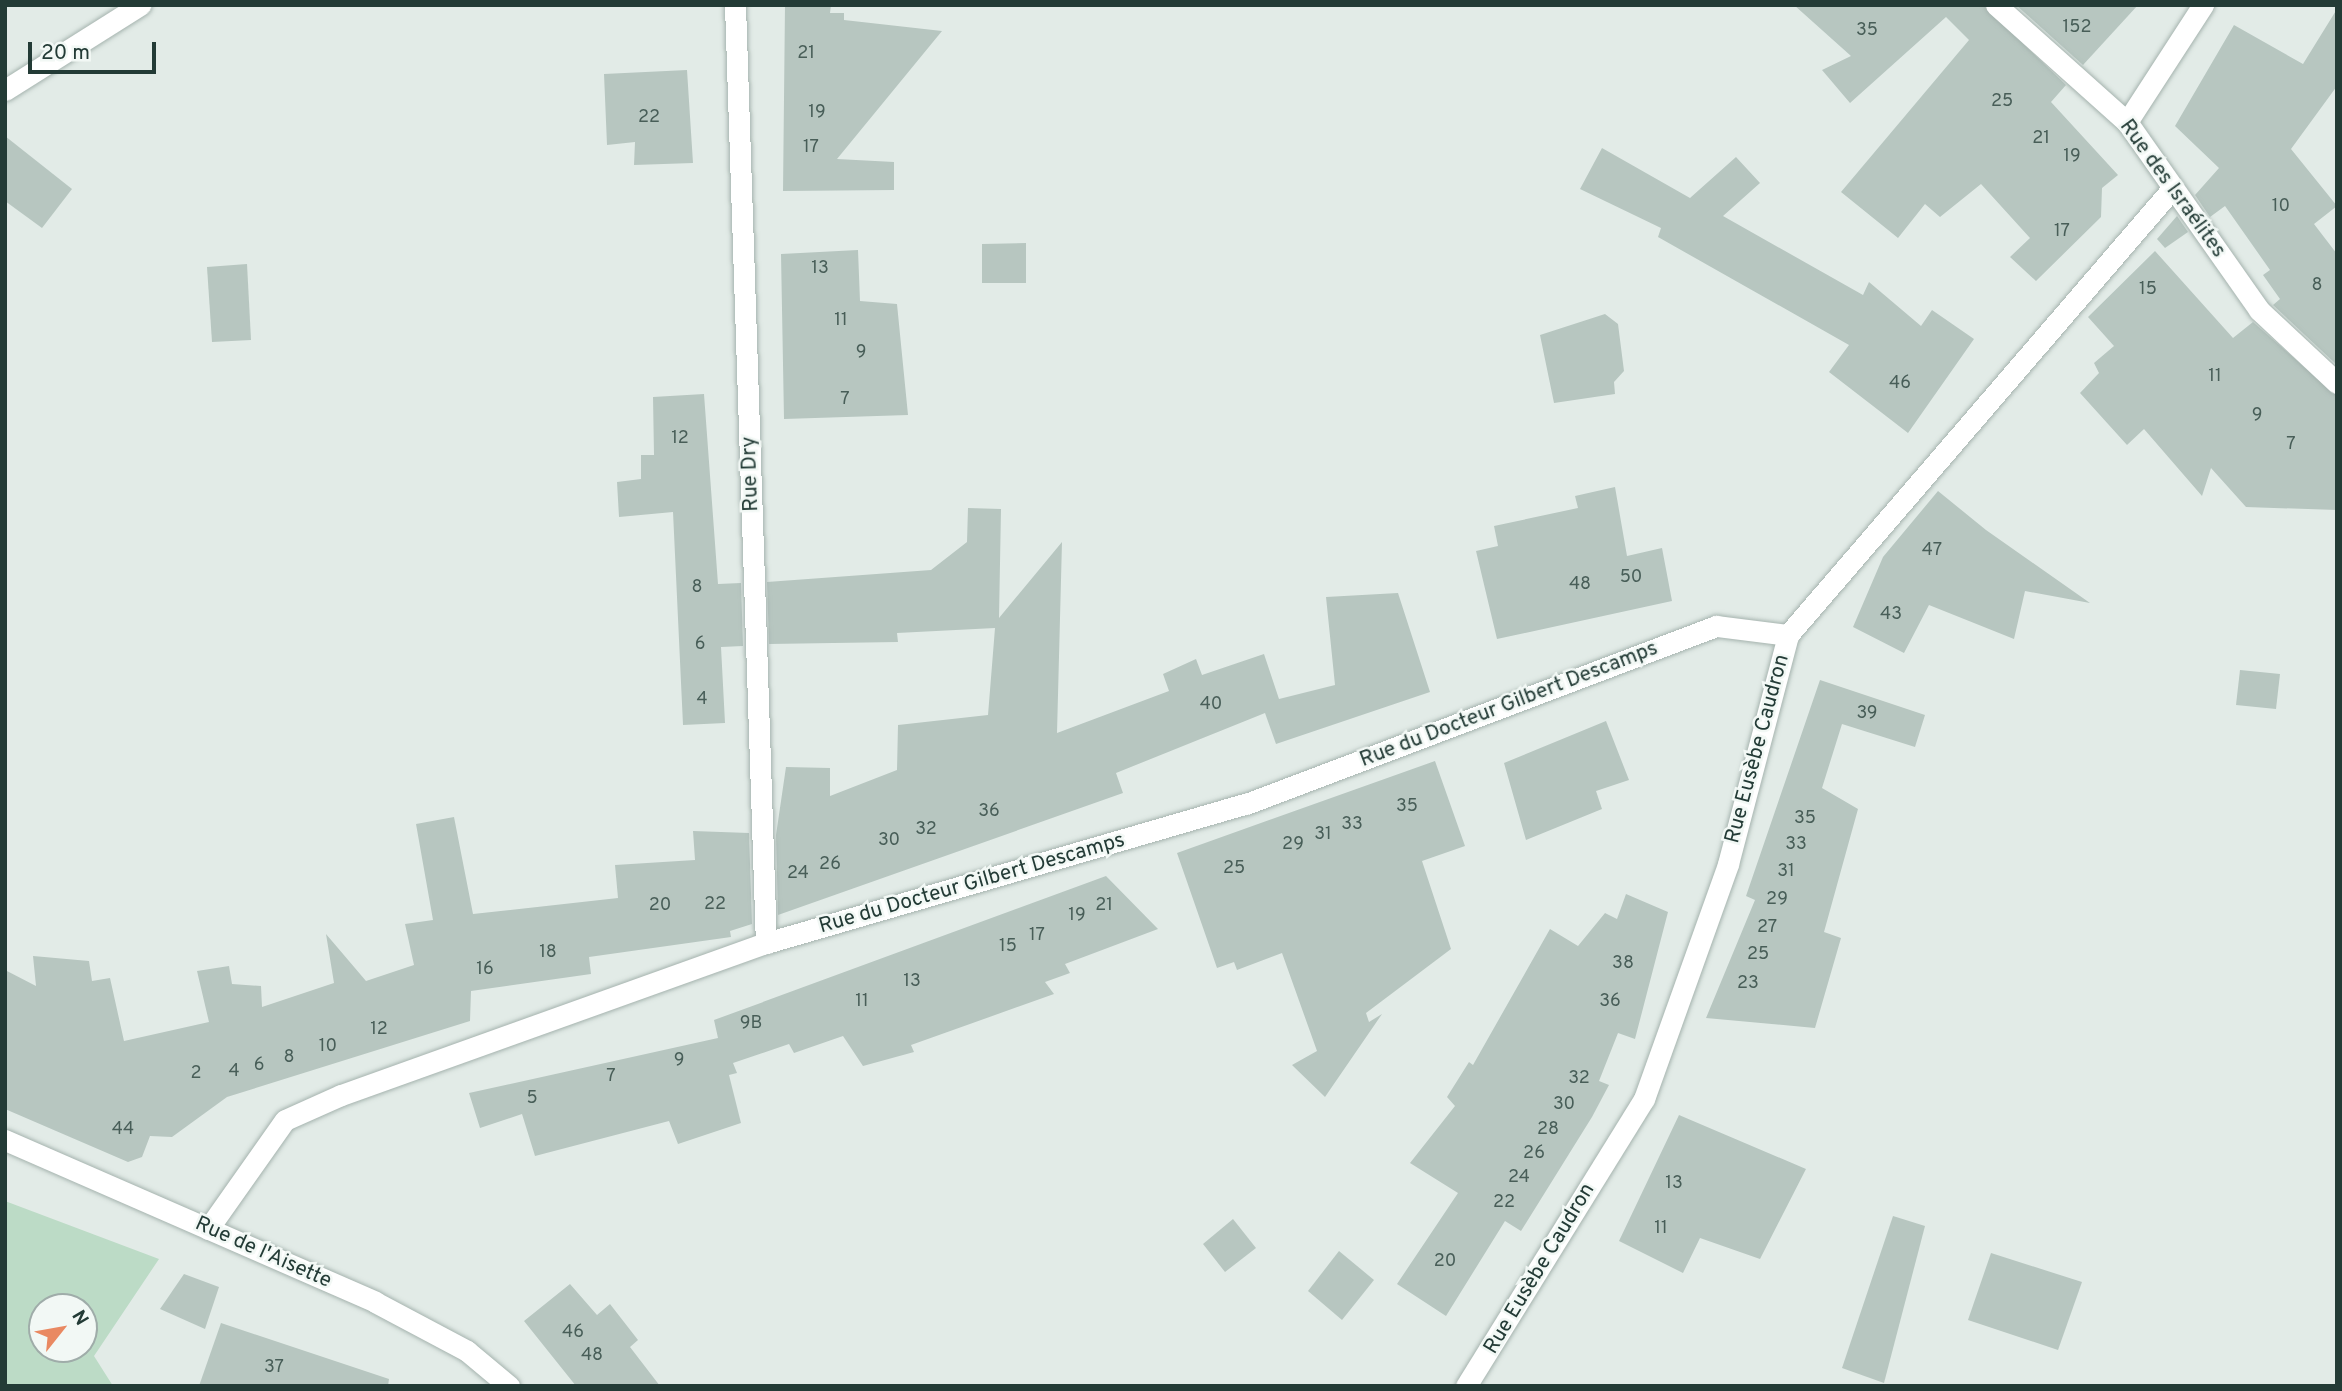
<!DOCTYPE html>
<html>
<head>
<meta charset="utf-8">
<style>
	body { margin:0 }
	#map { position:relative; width:2342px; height:1391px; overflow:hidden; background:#e2ebe7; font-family:Overpass,sans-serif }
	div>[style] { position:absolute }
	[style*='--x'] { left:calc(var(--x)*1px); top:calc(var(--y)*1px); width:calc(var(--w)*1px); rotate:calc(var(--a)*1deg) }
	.green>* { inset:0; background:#bcdbc6 }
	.building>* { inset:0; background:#b7c6c0 }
	.roads { filter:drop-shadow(0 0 2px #a5b3ae) drop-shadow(0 0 2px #a5b3ae) }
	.street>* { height:21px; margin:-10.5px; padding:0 10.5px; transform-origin:10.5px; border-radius:10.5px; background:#fff }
	.secondary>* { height:21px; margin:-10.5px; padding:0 10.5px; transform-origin:10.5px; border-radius:10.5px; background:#fff }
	span { translate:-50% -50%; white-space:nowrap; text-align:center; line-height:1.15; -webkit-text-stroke:5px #f2f8f5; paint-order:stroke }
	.number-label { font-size:18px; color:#485e58 }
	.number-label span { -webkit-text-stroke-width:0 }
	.street-label { font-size:21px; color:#233b36 }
	.frame { position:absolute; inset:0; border:7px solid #233b36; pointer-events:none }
	.north { position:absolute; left:28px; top:1293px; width:70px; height:70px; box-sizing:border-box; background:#f2f8f5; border:2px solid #9faca9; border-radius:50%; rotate:59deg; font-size:19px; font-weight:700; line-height:28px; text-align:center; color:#233b36 }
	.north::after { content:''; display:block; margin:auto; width:24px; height:32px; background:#e98962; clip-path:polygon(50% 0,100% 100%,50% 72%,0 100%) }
	.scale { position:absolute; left:28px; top:42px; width:128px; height:32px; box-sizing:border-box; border:4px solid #233b36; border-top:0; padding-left:9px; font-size:21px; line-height:24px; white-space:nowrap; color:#233b36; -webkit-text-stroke:5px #f2f8f5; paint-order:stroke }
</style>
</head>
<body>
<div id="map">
	<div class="green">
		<i style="clip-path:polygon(evenodd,5px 1201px,159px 1259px,94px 1356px,113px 1386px,5px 1386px,5px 1201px,42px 1307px,84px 1307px,84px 1349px,42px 1349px,42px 1307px)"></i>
	</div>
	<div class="building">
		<i style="clip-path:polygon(785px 5px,831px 5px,830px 13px,844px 13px,844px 20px,942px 31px,837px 159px,894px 162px,894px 190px,783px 191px)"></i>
		<i style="clip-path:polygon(1794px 5px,1983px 5px,2066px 85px,2051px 102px,2118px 175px,2102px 188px,2101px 217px,2036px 281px,2010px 257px,2030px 238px,1981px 184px,1940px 217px,1925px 204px,1898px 238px,1841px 192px,1969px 40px,1946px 17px,1850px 103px,1822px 70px,1851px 56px)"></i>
		<i style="clip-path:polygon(2016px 5px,2138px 5px,2083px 65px)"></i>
		<i style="clip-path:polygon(2337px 9px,2337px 86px,2291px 149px,2337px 206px,2314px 224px,2337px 254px,2337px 365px,2273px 305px,2280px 299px,2263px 275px,2270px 270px,2225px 206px,2210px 217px,2195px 195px,2219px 168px,2175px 126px,2234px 25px,2303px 64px)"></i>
		<i style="clip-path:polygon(687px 70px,693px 163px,634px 165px,635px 142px,607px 145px,604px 74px)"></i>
		<i style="clip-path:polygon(5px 136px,72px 189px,42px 228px,5px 201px)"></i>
		<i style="clip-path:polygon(1602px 148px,1690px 198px,1736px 157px,1760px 183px,1723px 216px,1863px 295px,1869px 282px,1921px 326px,1932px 310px,1974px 339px,1908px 433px,1829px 372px,1849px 345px,1658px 237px,1661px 228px,1580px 189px)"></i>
		<i style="clip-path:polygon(2177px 216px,2188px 232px,2165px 248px,2157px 239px)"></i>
		<i style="clip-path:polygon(1026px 243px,1026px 283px,982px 283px,982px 244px)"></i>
		<i style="clip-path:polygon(858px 250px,860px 301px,897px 304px,908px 415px,784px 419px,781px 254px)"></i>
		<i style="clip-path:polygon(2155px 251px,2233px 338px,2253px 322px,2337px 396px,2337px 510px,2246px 507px,2211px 468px,2202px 496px,2144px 429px,2127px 445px,2080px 393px,2099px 373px,2094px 363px,2114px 346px,2088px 317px)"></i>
		<i style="clip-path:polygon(247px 264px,251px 340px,212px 342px,207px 267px)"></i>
		<i style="clip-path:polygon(1605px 314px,1618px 324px,1624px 371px,1614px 382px,1615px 394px,1554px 403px,1540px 335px)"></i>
		<i style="clip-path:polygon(704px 394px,718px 584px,741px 583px,743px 646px,721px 647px,725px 723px,683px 725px,673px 512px,619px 517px,617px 482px,641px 479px,641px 455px,654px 455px,653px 397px)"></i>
		<i style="clip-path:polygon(1615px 487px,1627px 556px,1662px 548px,1672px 601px,1497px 639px,1476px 551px,1498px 546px,1494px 526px,1578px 508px,1575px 496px)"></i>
		<i style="clip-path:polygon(1938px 491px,1986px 530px,2090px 603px,2025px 591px,2014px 639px,1929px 605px,1904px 653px,1853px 627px,1883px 557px)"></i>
		<i style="clip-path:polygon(968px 508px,1001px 509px,999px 618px,1062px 542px,1057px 733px,1169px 691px,1163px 674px,1196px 659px,1202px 675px,1264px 654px,1279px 699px,1335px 685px,1326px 597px,1398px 593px,1430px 692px,1276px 744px,1265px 713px,1116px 773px,1123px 793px,778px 915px,776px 835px,786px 767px,830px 768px,830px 796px,897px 770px,898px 725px,988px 715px,995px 628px,897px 633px,898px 642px,769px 644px,767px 582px,931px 570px,967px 542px)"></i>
		<i style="clip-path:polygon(2240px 670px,2280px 674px,2276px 709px,2236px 705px)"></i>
		<i style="clip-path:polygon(1820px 680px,1925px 715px,1915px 747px,1842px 724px,1822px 788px,1858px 809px,1824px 932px,1841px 938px,1815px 1028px,1706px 1018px,1755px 900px,1746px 896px)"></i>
		<i style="clip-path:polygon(1606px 721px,1629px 780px,1596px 791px,1602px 809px,1526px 840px,1504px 763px)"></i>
		<i style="clip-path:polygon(1435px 761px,1465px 846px,1422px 861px,1451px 949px,1366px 1013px,1369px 1022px,1382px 1014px,1325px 1097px,1292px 1065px,1317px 1051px,1282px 953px,1237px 970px,1234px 962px,1217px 968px,1177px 853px)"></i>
		<i style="clip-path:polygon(454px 817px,473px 914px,618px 898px,615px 865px,695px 860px,693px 831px,749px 833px,752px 924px,730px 931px,731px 937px,589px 957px,591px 974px,471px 991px,470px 1021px,227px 1097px,172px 1137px,150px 1136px,142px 1157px,128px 1162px,5px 1109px,5px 970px,36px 986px,33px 956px,89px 961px,92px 981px,110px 978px,124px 1041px,209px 1022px,197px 971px,229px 966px,232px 984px,261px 986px,262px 1007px,334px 983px,326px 934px,366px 981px,414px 965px,405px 924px,433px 920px,416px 824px)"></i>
		<i style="clip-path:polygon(1106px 876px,1158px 929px,1065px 964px,1070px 973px,1045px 982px,1054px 994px,911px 1045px,914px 1052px,863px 1066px,843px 1036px,794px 1053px,789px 1044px,733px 1063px,737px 1073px,729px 1075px,741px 1123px,678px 1144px,669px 1121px,535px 1156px,522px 1114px,480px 1128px,469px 1093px,718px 1038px,714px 1020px)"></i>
		<i style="clip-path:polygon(1626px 894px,1668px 912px,1635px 1039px,1618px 1033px,1599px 1081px,1609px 1085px,1592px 1117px,1521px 1231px,1505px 1221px,1446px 1316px,1397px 1284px,1458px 1193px,1410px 1163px,1455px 1106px,1447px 1097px,1469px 1062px,1473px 1065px,1550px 929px,1578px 946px,1605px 913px,1617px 919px)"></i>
		<i style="clip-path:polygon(1679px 1115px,1806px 1169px,1760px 1259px,1700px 1238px,1683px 1273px,1619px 1241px)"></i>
		<i style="clip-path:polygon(1893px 1216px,1925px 1226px,1884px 1383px,1842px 1368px)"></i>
		<i style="clip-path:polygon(1233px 1219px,1256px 1248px,1225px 1272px,1203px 1244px)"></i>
		<i style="clip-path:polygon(1339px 1251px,1374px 1280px,1342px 1320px,1308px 1291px)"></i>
		<i style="clip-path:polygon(1991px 1253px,2082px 1282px,2058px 1350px,1968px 1320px)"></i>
		<i style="clip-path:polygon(184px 1274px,219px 1287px,205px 1329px,160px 1309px)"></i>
		<i style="clip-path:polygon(570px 1284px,597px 1315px,610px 1304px,638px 1340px,630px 1347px,660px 1386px,576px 1386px,524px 1321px)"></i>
		<i style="clip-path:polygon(221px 1323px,389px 1379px,388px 1386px,199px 1386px)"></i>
	</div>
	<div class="roads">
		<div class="street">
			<i style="--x:735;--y:5;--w:939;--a:88.11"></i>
			<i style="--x:5;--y:90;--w:160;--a:-32.2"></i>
			<i style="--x:2127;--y:122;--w:140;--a:-57"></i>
			<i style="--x:208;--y:1229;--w:133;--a:-54.8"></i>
			<i style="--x:285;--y:1120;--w:61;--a:-24.1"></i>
			<i style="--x:341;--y:1095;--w:451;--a:-19.7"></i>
			<i style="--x:766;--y:943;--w:500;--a:-16.2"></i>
			<i style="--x:1246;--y:804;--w:503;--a:-20.74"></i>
			<i style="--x:1716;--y:626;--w:73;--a:7.1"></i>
			<i style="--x:1466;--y:1386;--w:338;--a:-58.2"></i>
			<i style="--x:1644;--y:1099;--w:250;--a:-70.3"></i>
			<i style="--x:1728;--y:864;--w:237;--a:-75.3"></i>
			<i style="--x:1788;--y:635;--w:587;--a:-49.28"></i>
		</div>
		<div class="secondary">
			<i style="--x:1996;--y:5;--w:176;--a:41.8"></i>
			<i style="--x:2127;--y:122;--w:230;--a:54.9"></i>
			<i style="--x:2259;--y:310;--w:107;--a:43.1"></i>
			<i style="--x:5;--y:1140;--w:404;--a:23.6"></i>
			<i style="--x:375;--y:1302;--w:104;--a:28"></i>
			<i style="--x:467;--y:1351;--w:55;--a:39.8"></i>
		</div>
	</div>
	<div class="number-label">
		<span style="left:2077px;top:28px">152</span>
		<span style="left:1867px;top:31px">35</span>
		<span style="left:806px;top:54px">21</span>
		<span style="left:2002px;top:102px">25</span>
		<span style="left:817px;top:113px">19</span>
		<span style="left:649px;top:118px">22</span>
		<span style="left:2041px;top:139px">21</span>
		<span style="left:811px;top:148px">17</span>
		<span style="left:2072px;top:157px">19</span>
		<span style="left:2281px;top:207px">10</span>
		<span style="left:2062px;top:232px">17</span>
		<span style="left:820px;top:269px">13</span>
		<span style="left:2317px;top:286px">8</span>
		<span style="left:2148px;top:290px">15</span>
		<span style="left:841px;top:321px">11</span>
		<span style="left:861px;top:353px">9</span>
		<span style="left:2215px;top:377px">11</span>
		<span style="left:1900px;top:384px">46</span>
		<span style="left:845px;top:400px">7</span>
		<span style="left:2257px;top:416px">9</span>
		<span style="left:680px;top:439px">12</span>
		<span style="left:2291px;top:445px">7</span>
		<span style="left:1932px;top:551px">47</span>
		<span style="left:1631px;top:578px">50</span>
		<span style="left:1580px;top:585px">48</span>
		<span style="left:697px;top:588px">8</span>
		<span style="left:1891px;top:615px">43</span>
		<span style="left:700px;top:645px">6</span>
		<span style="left:702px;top:700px">4</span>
		<span style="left:1211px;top:705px">40</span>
		<span style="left:1867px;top:714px">39</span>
		<span style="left:1407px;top:807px">35</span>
		<span style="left:989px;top:812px">36</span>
		<span style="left:1805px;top:819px">35</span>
		<span style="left:1352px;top:825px">33</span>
		<span style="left:926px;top:830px">32</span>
		<span style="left:1323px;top:835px">31</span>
		<span style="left:889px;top:841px">30</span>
		<span style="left:1293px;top:845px">29</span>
		<span style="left:1796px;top:845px">33</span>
		<span style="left:830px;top:865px">26</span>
		<span style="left:1234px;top:869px">25</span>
		<span style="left:1786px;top:872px">31</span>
		<span style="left:798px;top:874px">24</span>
		<span style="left:1777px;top:900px">29</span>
		<span style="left:715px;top:905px">22</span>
		<span style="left:660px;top:906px">20</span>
		<span style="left:1104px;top:906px">21</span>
		<span style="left:1077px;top:916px">19</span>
		<span style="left:1767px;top:928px">27</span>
		<span style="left:1037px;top:936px">17</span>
		<span style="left:1008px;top:947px">15</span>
		<span style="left:548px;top:953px">18</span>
		<span style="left:1758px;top:955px">25</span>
		<span style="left:1623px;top:964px">38</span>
		<span style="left:485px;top:970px">16</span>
		<span style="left:912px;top:982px">13</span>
		<span style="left:1748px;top:984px">23</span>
		<span style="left:862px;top:1002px">11</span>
		<span style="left:1610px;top:1002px">36</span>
		<span style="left:751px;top:1024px">9B</span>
		<span style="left:379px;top:1030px">12</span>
		<span style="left:328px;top:1047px">10</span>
		<span style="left:289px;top:1058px">8</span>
		<span style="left:679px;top:1061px">9</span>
		<span style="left:259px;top:1066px">6</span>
		<span style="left:234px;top:1072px">4</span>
		<span style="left:196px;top:1074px">2</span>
		<span style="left:611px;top:1077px">7</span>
		<span style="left:1579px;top:1079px">32</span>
		<span style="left:532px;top:1099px">5</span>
		<span style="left:1564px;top:1105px">30</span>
		<span style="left:123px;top:1130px">44</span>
		<span style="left:1548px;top:1130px">28</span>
		<span style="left:1534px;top:1154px">26</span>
		<span style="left:1519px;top:1178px">24</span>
		<span style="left:1674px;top:1184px">13</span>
		<span style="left:1504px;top:1203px">22</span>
		<span style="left:1661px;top:1229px">11</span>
		<span style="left:1445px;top:1262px">20</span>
		<span style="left:573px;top:1333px">46</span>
		<span style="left:592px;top:1356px">48</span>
		<span style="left:274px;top:1368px">37</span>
	</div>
	<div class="street-label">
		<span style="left:2172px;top:189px;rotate:54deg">Rue des Israélites</span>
		<span style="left:751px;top:474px;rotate:-92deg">Rue Dry</span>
		<span style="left:1509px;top:705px;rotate:-21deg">Rue du Docteur Gilbert Descamps</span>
		<span style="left:1758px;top:749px;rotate:-75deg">Rue Eusèbe Caudron</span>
		<span style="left:972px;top:884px;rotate:-16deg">Rue du Docteur Gilbert Descamps</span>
		<span style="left:263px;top:1253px;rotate:24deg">Rue de l'Aisette</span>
		<span style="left:1540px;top:1269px;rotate:-59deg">Rue Eusèbe Caudron</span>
	</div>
	<div class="frame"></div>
	<div class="north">N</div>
	<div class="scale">20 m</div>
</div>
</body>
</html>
